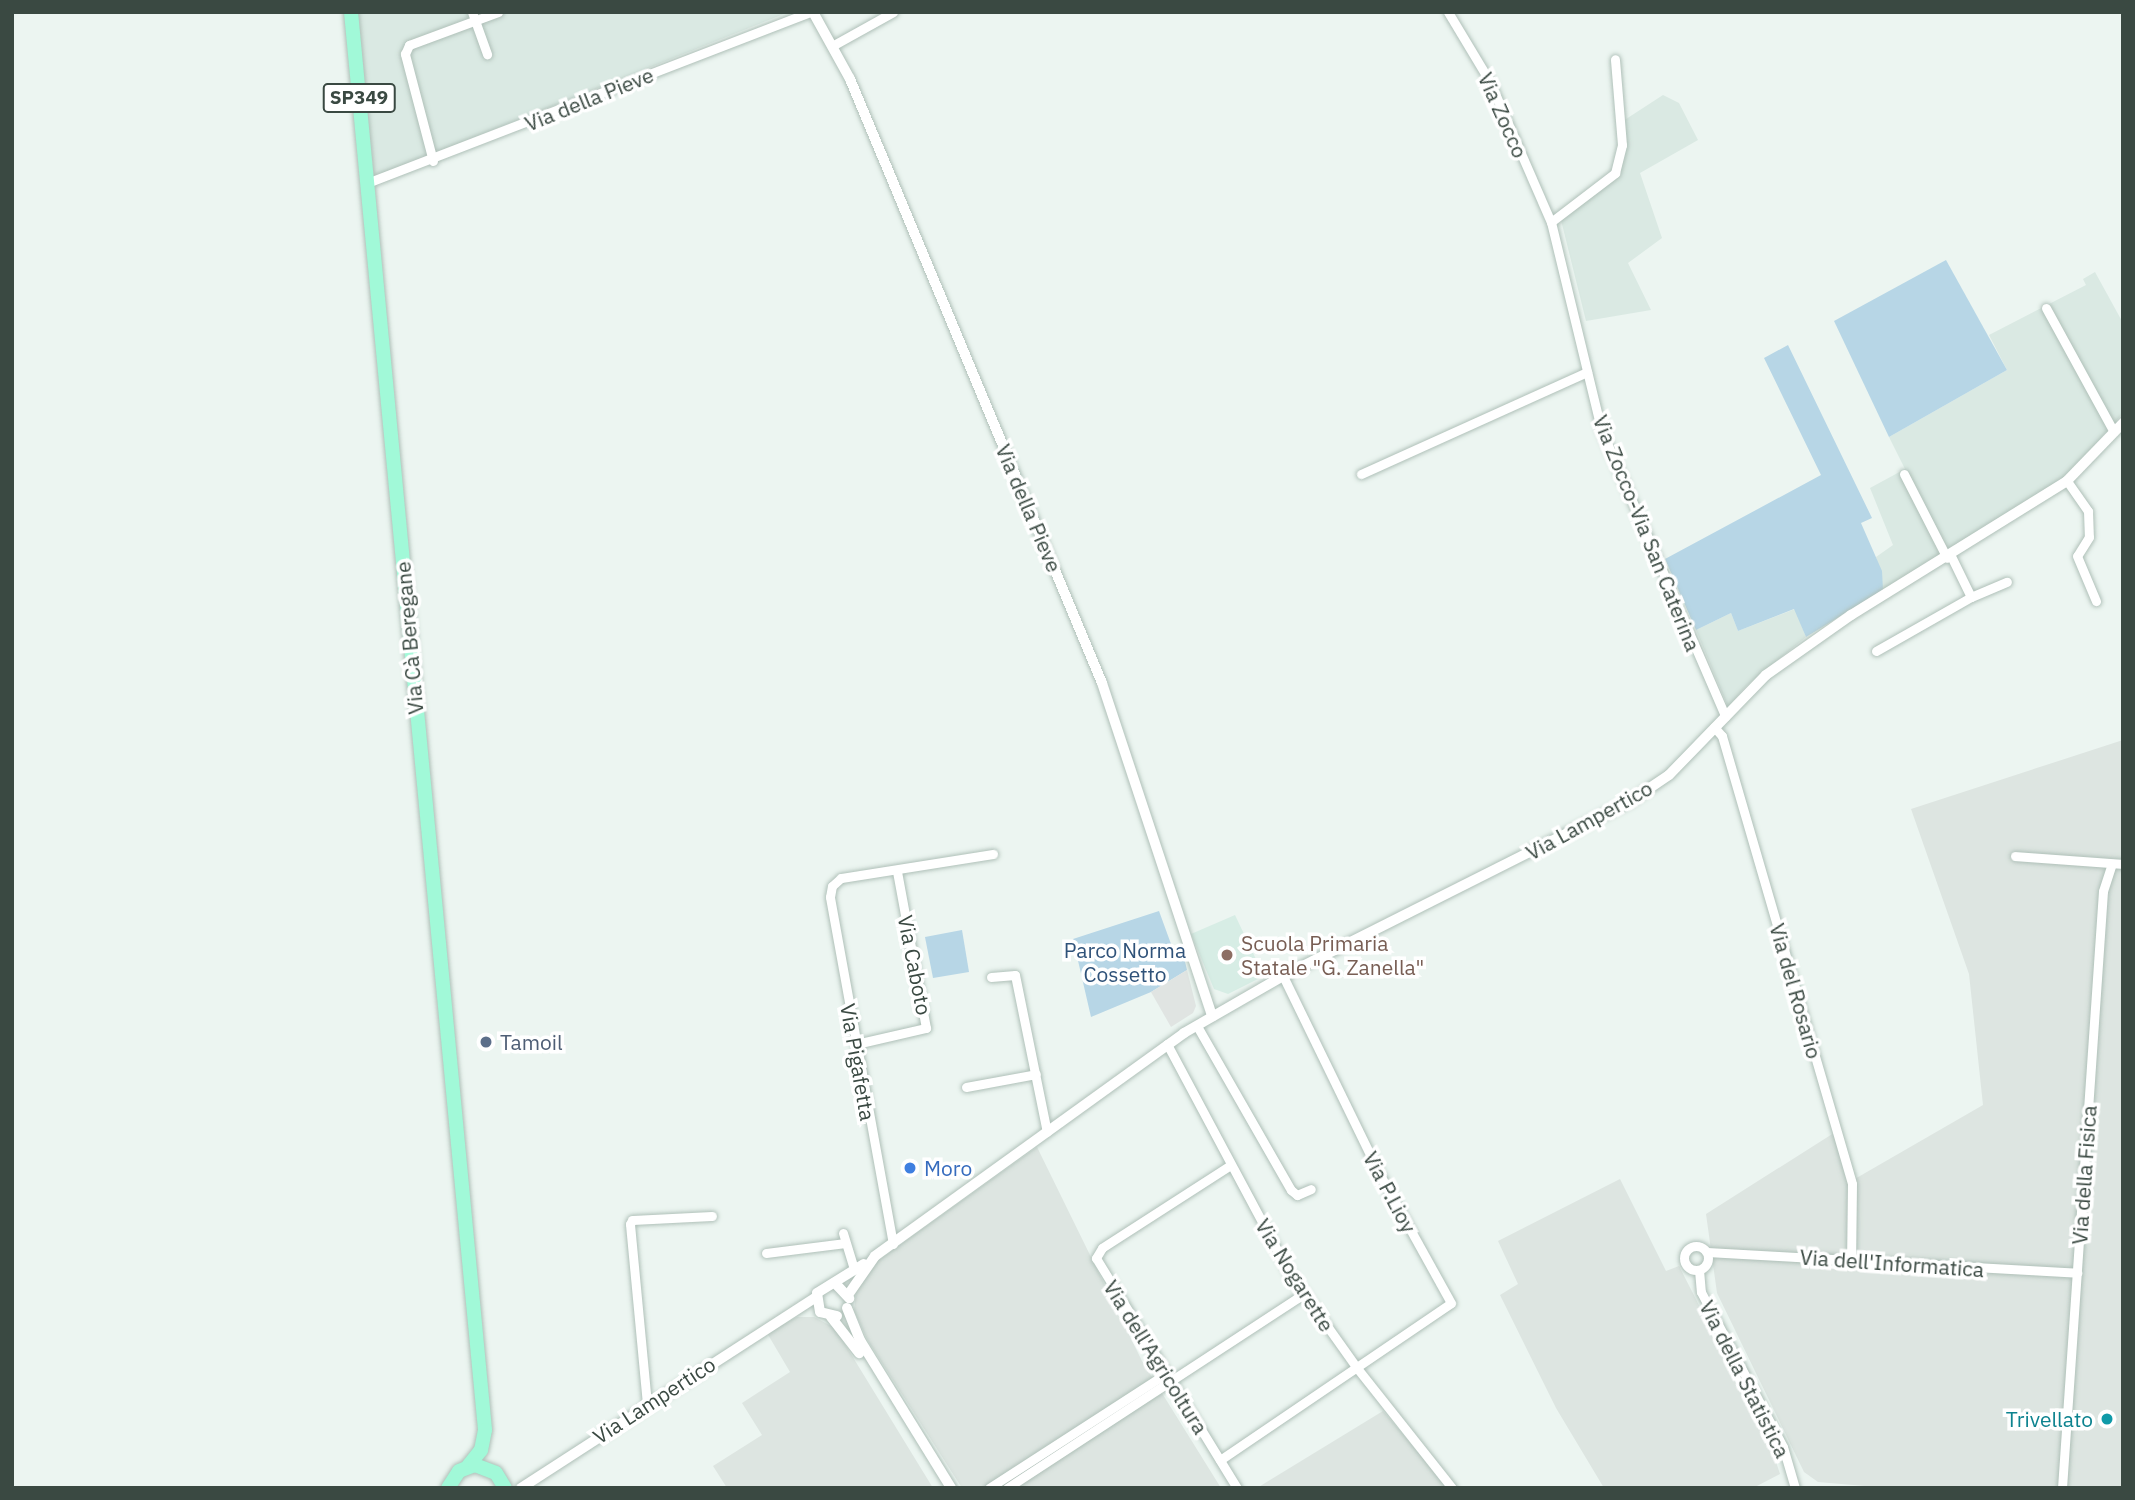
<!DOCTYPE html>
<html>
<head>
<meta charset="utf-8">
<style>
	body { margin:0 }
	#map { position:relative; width:2135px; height:1500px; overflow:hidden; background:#ecf5f1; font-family:"IBM Plex Sans",sans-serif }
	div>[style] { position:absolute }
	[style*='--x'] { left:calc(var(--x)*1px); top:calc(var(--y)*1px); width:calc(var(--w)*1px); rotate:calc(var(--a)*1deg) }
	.residential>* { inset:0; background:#dae9e3 }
	.industrial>* { inset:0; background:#dde5e1 }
	.education>* { inset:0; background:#d7ede5 }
	.green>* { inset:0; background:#b7d6e6 }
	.parking>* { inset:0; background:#e0e4e2 }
	.roads { filter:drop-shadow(0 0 2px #afc0b8) drop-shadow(0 0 2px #afc0b8) }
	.minor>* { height:9px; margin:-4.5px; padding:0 4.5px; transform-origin:4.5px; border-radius:4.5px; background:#fff }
	.minor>.ring { margin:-4.5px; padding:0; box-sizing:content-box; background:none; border:9px solid #fff; border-radius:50% }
	.tertiary>* { height:10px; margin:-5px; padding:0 5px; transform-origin:5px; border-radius:5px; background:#fff }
	.primary>* { height:14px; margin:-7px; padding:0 7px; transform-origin:7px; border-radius:7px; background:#a1f9d8 }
	.dots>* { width:19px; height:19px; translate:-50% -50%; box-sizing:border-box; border:4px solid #fff; border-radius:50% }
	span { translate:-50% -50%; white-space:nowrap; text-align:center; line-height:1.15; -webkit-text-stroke:7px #fff; paint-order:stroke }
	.shield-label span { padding:2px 5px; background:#fff; border:2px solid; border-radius:5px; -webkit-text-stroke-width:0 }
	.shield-label { font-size:19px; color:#3a4942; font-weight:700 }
	.street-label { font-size:21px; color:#3a4942 }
	.education-label { font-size:21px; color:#785e54 }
	.left { translate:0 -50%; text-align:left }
	.park-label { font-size:21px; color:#2f5279 }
	.service-label { font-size:21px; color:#4e5e75 }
	.shop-label { font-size:21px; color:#366cbe }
	.culture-label { font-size:21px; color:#0d838f }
	.right { translate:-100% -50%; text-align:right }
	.frame { position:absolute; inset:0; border:14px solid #3a4942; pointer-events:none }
</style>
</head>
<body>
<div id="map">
	<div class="residential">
		<i style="clip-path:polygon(357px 12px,789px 12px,374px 177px)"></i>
		<i style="clip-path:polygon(1663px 95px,1679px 103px,1698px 140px,1640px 173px,1662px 238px,1628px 263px,1651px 310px,1586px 321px,1561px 220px,1621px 175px,1623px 121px)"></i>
		<i style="clip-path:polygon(2095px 272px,2123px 323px,2123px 413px,2068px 476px,1883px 590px,1876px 557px,1893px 545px,1870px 488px,1905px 469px,1889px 437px,2007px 370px,1989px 335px,2086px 285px,2083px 279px)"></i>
		<i style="clip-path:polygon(1795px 609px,1806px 637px,1746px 686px,1728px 707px,1696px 630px,1731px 613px,1738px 631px)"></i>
	</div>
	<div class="industrial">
		<i style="clip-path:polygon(2123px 740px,2123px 1488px,1888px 1488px,1818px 1482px,1804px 1472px,1717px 1293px,1706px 1214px,1837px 1131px,1853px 1180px,1983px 1105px,1969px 974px,1911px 809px)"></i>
		<i style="clip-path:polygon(1037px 1147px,1142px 1361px,1221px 1488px,962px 1488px,868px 1341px,854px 1311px,857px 1283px,872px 1265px)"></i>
		<i style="clip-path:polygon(1620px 1179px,1666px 1271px,1679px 1266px,1770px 1444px,1780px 1474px,1753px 1488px,1604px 1488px,1556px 1408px,1500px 1295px,1518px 1284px,1498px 1241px)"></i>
		<i style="clip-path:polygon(797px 1317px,814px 1317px,835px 1328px,933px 1488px,727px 1488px,713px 1466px,762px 1435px,742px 1403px,790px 1372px,767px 1333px)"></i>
		<i style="clip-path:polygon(1383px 1411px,1449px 1488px,1257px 1488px)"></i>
	</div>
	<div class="education">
		<i style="clip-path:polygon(1235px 915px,1264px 976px,1228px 994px,1214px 989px,1191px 934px)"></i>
	</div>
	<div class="green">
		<i style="clip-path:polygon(1946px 260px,2007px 370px,1889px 437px,1834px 321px)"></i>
		<i style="clip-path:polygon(1788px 345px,1872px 518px,1861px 523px,1882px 571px,1883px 590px,1806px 637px,1794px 609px,1738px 631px,1731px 613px,1696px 630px,1665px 559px,1821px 475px,1764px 358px)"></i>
		<i style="clip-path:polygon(1159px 911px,1175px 955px,1183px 953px,1187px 970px,1151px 992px,1091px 1017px,1073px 939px)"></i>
		<i style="clip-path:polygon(962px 930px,969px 972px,933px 978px,925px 937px)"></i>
	</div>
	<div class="parking">
		<i style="clip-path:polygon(1187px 970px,1196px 1006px,1193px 1013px,1171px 1027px,1151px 992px)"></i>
	</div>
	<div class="roads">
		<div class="minor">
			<i style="--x:472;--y:12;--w:45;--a:70.3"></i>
			<i style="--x:1448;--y:12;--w:82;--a:59"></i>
			<i style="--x:1490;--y:82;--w:153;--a:66.5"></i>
			<i style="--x:1551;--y:222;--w:213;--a:76.4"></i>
			<i style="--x:1601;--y:429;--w:313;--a:66.6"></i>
			<i style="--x:832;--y:46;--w:70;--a:-29.1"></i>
			<i style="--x:433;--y:161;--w:111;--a:-104.7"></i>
			<i style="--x:405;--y:54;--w:10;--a:-66"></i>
			<i style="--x:409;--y:45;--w:95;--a:-20.3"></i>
			<i style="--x:367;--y:183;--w:475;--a:-21.1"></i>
			<i style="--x:1551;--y:222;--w:81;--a:-37.4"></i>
			<i style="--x:1615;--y:173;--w:29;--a:-76"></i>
			<i style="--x:1622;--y:145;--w:86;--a:-94.7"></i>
			<i style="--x:2046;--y:308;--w:141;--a:61.3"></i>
			<i style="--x:1361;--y:474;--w:248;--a:-24.3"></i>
			<i style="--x:1904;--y:474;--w:94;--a:62.9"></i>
			<i style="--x:2067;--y:481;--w:37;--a:55"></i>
			<i style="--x:2088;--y:511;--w:26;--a:88"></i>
			<i style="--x:2089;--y:537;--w:22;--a:122"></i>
			<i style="--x:2077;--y:556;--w:49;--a:67.1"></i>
			<i style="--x:1971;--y:597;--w:39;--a:-23"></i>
			<i style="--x:1876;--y:651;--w:109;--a:-29.6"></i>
			<i style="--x:1971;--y:597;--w:46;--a:-116"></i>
			<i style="--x:1714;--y:727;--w:12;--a:48"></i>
			<i style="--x:1722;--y:736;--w:466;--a:73.8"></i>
			<i style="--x:1852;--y:1184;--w:77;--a:90.7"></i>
			<i style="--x:2015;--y:856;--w:108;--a:4.2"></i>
			<i style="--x:991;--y:977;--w:24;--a:-5"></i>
			<i style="--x:1015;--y:975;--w:160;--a:78.5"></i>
			<i style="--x:1197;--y:1026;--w:189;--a:60.2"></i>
			<i style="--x:1291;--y:1190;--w:8;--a:40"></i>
			<i style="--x:1297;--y:1195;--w:15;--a:-23"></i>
			<i style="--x:856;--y:1044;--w:72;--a:-12.9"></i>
			<i style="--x:926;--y:1028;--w:159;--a:-100.5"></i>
			<i style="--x:1167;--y:1044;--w:257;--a:61.9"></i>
			<i style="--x:1288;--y:1271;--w:119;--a:54.6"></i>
			<i style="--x:1357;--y:1368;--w:153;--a:51.6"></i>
			<i style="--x:966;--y:1087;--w:71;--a:-10.5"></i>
			<i style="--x:1229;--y:1166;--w:151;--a:147.2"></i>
			<i style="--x:1102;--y:1248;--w:12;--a:121"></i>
			<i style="--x:1096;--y:1258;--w:270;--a:58.5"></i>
			<i style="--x:843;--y:1233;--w:38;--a:73"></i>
			<i style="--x:893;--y:1244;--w:353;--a:-100.3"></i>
			<i style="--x:830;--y:897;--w:11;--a:-80"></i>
			<i style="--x:832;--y:886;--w:12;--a:-42"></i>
			<i style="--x:841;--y:878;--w:154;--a:-9"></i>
			<i class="ring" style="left:1684px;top:1246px;width:15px;height:15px"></i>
			<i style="--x:1707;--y:1252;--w:371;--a:3.2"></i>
			<i style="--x:766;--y:1253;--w:80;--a:-7.2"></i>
			<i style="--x:1699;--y:1270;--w:22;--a:85"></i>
			<i style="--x:1701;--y:1292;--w:175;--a:62.1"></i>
			<i style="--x:1783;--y:1447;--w:43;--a:73.7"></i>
			<i style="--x:647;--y:1404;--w:181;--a:-95.4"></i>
			<i style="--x:630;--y:1224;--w:4;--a:-63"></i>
			<i style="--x:632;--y:1220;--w:80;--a:-2.9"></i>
			<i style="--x:1220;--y:1460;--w:279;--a:-34.2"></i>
			<i style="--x:1451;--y:1303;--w:146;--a:-119"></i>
			<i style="--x:1380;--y:1175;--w:221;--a:-116"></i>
			<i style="--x:989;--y:1488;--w:210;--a:-32.9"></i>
			<i style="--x:1007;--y:1488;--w:355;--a:-33.2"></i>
			<i style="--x:2062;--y:1488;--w:598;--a:-86.07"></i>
			<i style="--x:2103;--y:891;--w:28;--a:-72"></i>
		</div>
		<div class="tertiary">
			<i style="--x:813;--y:12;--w:77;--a:61.1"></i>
			<i style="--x:850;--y:79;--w:654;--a:67.35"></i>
			<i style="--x:1102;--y:683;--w:351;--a:71.7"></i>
			<i style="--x:835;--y:1283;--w:21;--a:47"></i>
			<i style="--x:848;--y:1295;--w:47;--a:-55.3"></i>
			<i style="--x:875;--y:1256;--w:381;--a:-35.8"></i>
			<i style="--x:1184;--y:1033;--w:114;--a:-29.9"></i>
			<i style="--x:1283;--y:976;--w:387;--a:-26.7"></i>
			<i style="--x:1629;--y:802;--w:48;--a:-34"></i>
			<i style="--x:1669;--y:775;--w:139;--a:-45.9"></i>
			<i style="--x:1766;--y:675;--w:104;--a:-35.2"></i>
			<i style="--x:1851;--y:615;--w:254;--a:-31.8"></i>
			<i style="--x:2067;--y:481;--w:81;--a:-46"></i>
			<i style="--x:847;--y:1308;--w:37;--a:68"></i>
			<i style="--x:861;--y:1342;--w:172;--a:58.3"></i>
			<i style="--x:837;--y:1316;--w:17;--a:-167"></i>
			<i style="--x:820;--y:1312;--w:19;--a:-99"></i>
			<i style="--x:817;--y:1293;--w:55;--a:-31.7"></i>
			<i style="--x:831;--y:1317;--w:46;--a:52.1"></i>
			<i style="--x:521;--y:1488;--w:351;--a:-32.9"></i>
		</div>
		<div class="primary">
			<i style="--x:351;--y:12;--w:1424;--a:84.6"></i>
			<i style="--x:485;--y:1430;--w:20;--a:101"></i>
			<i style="--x:481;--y:1450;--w:22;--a:129"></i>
			<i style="--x:448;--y:1488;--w:20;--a:-57"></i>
			<i style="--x:459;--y:1471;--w:17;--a:-21"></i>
			<i style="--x:475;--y:1465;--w:22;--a:21"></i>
			<i style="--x:496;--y:1473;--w:17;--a:59"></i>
		</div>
	</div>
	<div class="dots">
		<i style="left:1227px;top:955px;background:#8d6e63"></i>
		<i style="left:486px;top:1042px;background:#5c6f8a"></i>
		<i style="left:910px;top:1168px;background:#3f7fe0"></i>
		<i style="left:2107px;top:1419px;background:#0f9aa8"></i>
	</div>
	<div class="shield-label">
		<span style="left:359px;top:98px">SP349</span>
	</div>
	<div class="street-label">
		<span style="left:589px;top:99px;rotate:-22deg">Via della Pieve</span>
		<span style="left:1503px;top:115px;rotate:66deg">Via Zocco</span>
		<span style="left:1029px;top:508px;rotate:67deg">Via della Pieve</span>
		<span style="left:1647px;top:533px;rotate:68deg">Via Zocco-Via San Caterina</span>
		<span style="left:409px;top:638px;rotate:-95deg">Via Cà Beregane</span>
		<span style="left:1589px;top:820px;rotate:-29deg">Via Lampertico</span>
		<span style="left:915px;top:965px;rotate:79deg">Via Caboto</span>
		<span style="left:1796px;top:991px;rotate:74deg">Via del Rosario</span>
		<span style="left:858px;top:1062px;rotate:80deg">Via Pigafetta</span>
		<span style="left:2084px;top:1175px;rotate:-86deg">Via della Fisica</span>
		<span style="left:1390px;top:1192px;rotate:62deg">Via P.Lioy</span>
		<span style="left:1892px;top:1263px;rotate:4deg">Via dell'Informatica</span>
		<span style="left:1295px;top:1275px;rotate:58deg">Via Nogarette</span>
		<span style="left:1156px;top:1357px;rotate:58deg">Via dell'Agricoltura</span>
		<span style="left:1745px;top:1379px;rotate:63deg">Via della Statistica</span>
		<span style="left:654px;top:1400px;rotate:-33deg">Via Lampertico</span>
	</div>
	<div class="education-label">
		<span class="left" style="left:1241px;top:955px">Scuola Primaria<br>Statale "G. Zanella"</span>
	</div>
	<div class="park-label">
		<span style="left:1125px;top:962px">Parco Norma<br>Cossetto</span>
	</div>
	<div class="service-label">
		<span class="left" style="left:500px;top:1042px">Tamoil</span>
	</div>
	<div class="shop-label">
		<span class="left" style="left:924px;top:1168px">Moro</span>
	</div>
	<div class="culture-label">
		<span class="right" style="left:2093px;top:1419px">Trivellato</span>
	</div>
	<div class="frame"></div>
</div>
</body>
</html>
